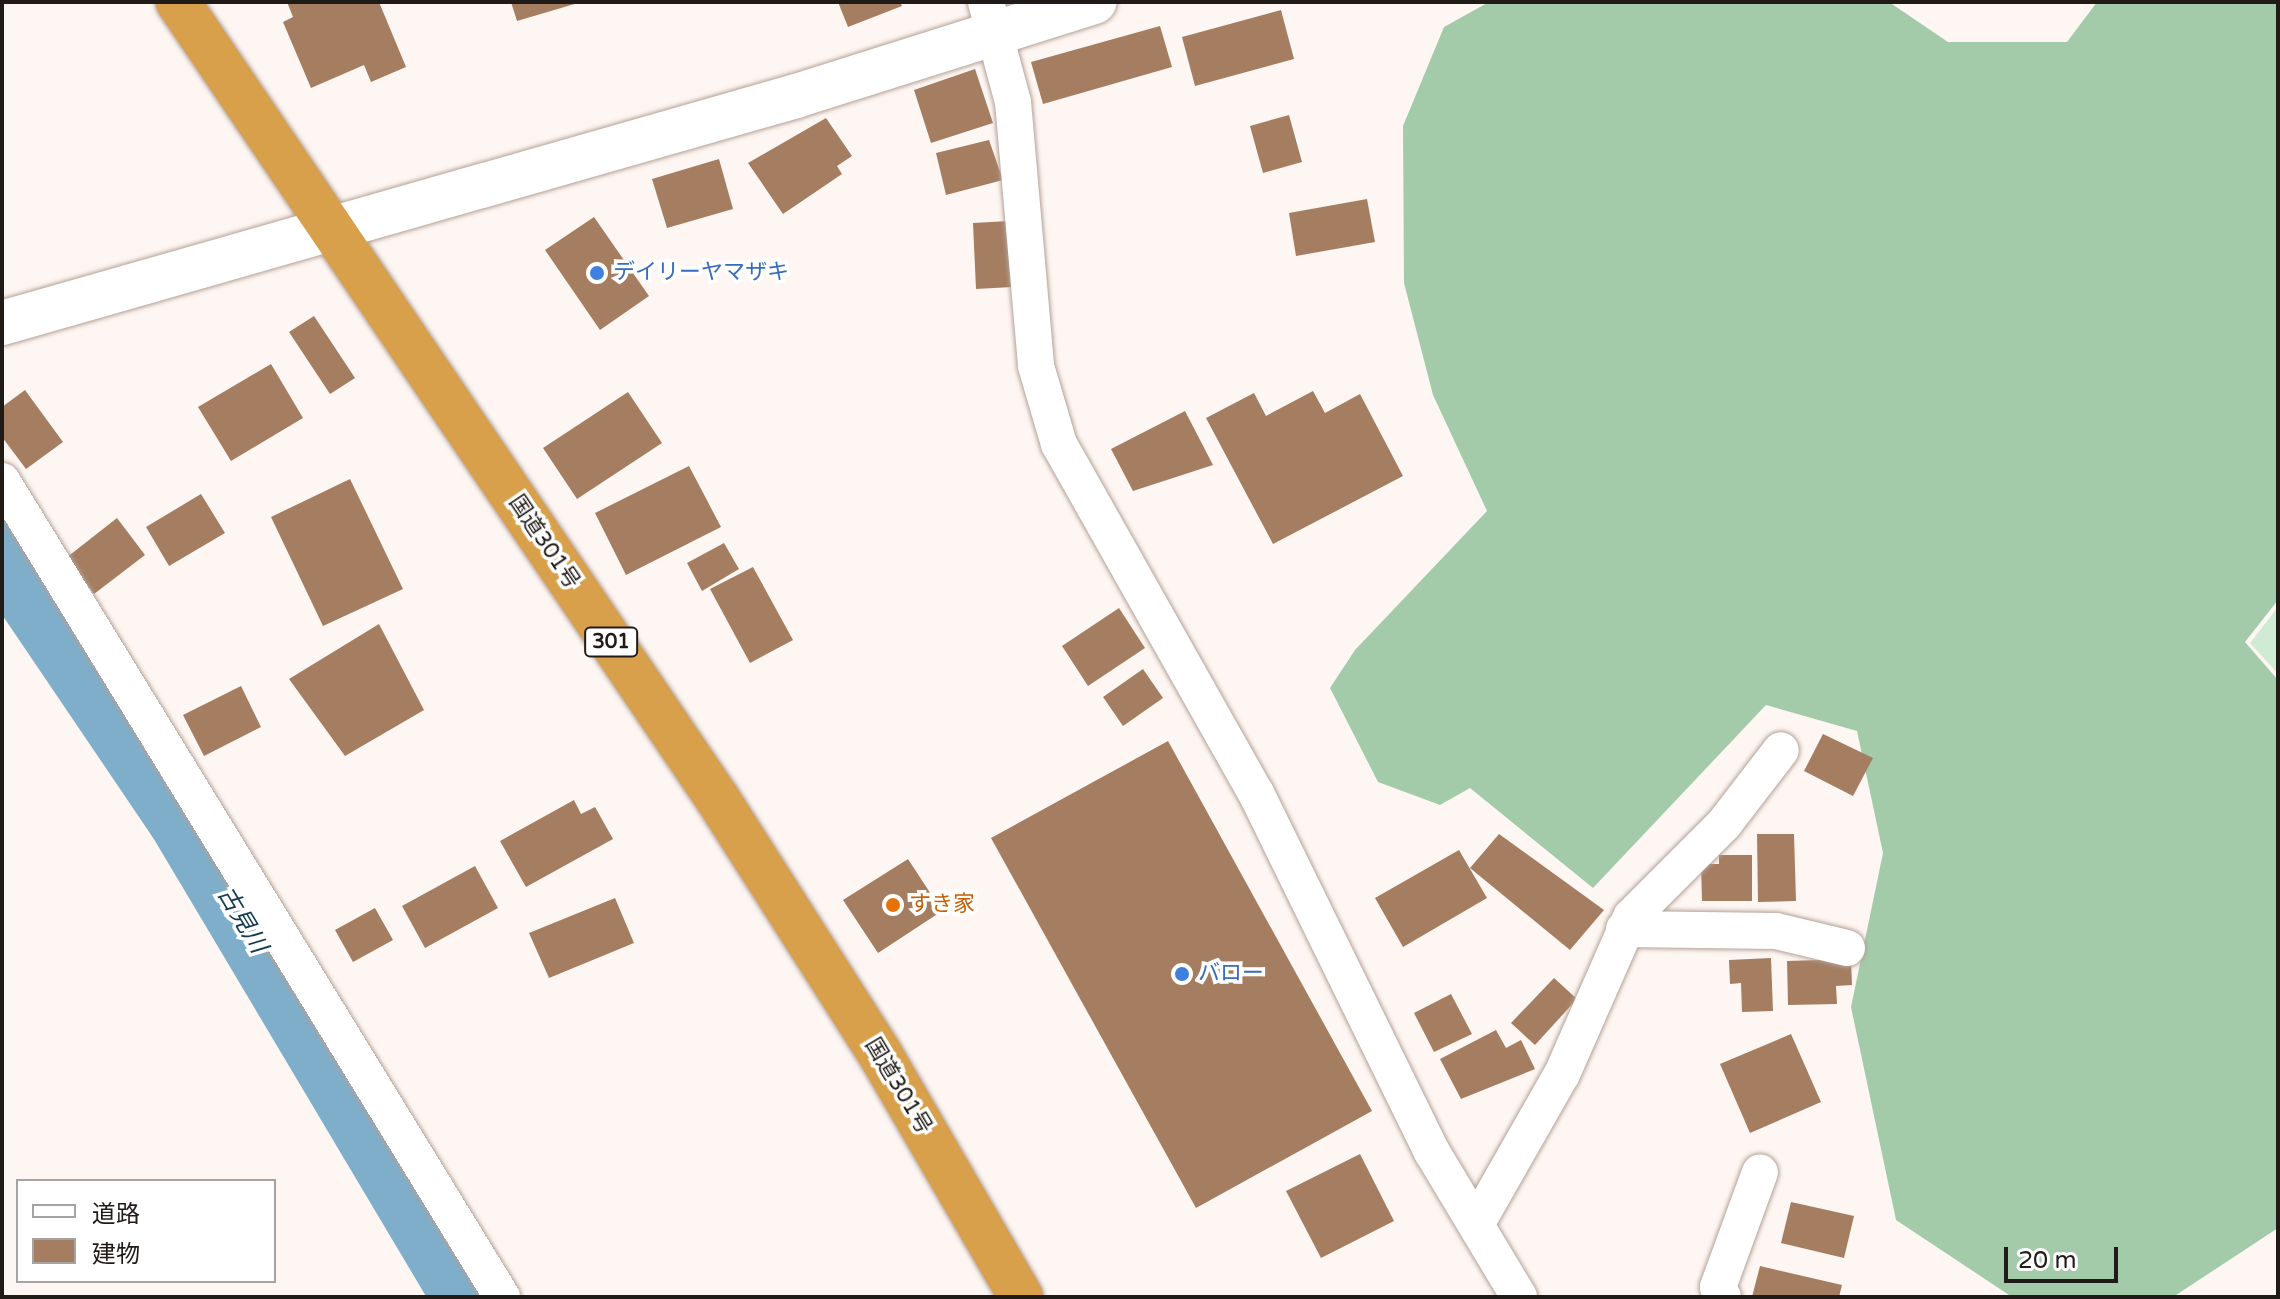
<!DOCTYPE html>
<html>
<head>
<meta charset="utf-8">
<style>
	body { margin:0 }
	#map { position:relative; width:2280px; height:1299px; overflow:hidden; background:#fef6f2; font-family:"Varela Round","Noto Sans JP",sans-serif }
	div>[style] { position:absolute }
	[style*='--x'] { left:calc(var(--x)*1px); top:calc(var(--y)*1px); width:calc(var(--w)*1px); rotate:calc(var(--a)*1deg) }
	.green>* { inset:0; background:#cfebd3 }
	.forest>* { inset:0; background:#a3cbaa }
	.river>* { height:68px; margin:-34px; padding:0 34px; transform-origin:34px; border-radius:34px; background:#7faeca }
	.building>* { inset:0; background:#a57d61 }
	.roads { filter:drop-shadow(0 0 2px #b3a197) drop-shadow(0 0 2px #b3a197) }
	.minor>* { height:36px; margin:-18px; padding:0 18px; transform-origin:18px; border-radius:18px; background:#fff }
	.tertiary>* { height:44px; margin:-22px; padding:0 22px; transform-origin:22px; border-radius:22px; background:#fff }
	.trunk>* { height:44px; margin:-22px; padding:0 22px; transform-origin:22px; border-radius:22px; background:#d8a04a }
	.dots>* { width:22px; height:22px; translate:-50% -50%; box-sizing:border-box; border:4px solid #fff; border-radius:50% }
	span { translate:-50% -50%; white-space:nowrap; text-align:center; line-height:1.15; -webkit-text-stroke:7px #fff; paint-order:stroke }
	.shield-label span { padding:2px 6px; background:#fff; border:2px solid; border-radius:6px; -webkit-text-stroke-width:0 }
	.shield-label { font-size:20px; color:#211b17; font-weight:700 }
	.shop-label { font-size:22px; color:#366cbe }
	.left { translate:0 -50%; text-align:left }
	.street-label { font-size:22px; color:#211b17 }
	.food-label { font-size:22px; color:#c56008 }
	.water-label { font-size:24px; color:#133b4f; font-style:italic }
	.frame { position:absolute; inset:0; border:4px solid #211b17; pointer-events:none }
	.legend { position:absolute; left:16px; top:1179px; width:260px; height:104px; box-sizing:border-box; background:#fff; border:2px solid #a6a4a2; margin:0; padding:10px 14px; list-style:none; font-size:24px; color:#211b17 }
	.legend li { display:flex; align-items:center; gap:16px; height:40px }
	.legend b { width:40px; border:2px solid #a6a4a2 }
	.scale { position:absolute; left:2004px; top:1247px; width:114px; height:36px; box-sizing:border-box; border:4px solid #211b17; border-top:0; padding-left:10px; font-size:24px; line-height:28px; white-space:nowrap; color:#211b17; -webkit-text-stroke:6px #fff; paint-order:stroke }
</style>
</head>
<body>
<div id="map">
	<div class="green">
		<i style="clip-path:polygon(2278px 607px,2278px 674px,2250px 643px)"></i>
	</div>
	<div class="forest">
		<i style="clip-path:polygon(1489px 2px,1889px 2px,1948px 42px,2067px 42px,2097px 2px,2278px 2px,2278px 600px,2245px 642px,2278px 680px,2278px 1228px,2173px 1297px,2012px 1297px,1896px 1220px,1851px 1007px,1883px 853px,1857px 731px,1766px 705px,1593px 888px,1470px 788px,1440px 805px,1378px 782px,1330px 688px,1355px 650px,1487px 511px,1433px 395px,1404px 283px,1403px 126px,1444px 27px)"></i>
	</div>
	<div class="river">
		<i style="--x:2;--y:554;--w:319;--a:55.9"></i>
		<i style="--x:181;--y:818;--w:557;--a:59.25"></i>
	</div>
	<div class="building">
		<i style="clip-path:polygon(287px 2px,379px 2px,406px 67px,371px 82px,364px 65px,311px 88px,283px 22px,293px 17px)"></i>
		<i style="clip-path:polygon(511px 2px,577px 2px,578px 3px,517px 21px)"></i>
		<i style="clip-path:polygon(838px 2px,900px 2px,902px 6px,848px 27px)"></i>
		<i style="clip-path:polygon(1281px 10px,1294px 59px,1195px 86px,1182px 37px)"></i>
		<i style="clip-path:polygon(1160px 26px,1172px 67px,1043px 104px,1031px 62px)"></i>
		<i style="clip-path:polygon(975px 69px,993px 123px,931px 143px,914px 90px)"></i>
		<i style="clip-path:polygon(1289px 115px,1302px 162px,1263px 173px,1250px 126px)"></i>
		<i style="clip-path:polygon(826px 118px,852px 156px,837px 166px,842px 174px,783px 214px,748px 163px)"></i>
		<i style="clip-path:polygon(989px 140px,1003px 180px,946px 195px,936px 153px)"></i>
		<i style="clip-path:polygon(719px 159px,733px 209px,667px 228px,652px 179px)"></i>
		<i style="clip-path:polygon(1367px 199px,1375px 242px,1296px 256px,1289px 213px)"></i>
		<i style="clip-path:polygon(594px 217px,649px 296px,600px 330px,545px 250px)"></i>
		<i style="clip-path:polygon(1009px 221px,1012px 287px,976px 289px,973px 223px)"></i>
		<i style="clip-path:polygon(314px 316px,355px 378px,330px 394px,289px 332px)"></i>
		<i style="clip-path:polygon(271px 364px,303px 418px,231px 461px,198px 407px)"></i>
		<i style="clip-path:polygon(25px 390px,63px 442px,26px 469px,2px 437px,2px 407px)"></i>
		<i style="clip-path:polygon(1313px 391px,1325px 413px,1360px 394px,1403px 476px,1273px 544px,1206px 418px,1254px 393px,1266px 416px)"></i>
		<i style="clip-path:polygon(628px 392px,662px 443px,577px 499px,543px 448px)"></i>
		<i style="clip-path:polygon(1185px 411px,1213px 465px,1133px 491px,1111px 449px)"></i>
		<i style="clip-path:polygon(689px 466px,721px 527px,626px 575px,595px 513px)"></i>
		<i style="clip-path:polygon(350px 479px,403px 589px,323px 626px,271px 517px)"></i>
		<i style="clip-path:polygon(201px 494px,225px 533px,169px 566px,146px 527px)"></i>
		<i style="clip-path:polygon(117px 518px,145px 555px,94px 594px,66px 558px)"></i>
		<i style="clip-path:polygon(724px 543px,739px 569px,702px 591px,687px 563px)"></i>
		<i style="clip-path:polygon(753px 567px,793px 640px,750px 663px,710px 589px)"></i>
		<i style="clip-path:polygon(1119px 608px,1145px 648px,1088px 686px,1062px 646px)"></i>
		<i style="clip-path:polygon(379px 624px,424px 710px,345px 756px,289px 679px)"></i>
		<i style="clip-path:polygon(1143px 669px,1163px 698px,1123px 726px,1103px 697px)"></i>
		<i style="clip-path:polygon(241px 686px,261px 727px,204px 756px,183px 715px)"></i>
		<i style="clip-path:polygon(1823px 734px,1873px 758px,1853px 796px,1804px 771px)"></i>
		<i style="clip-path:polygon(1168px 741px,1372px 1111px,1196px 1208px,991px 838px)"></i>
		<i style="clip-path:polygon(574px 800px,581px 814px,595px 807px,613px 839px,526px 887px,500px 841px)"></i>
		<i style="clip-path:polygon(1499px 834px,1604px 910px,1570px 950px,1470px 868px)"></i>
		<i style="clip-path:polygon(1757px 834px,1794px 834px,1796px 901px,1758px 902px)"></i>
		<i style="clip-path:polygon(1459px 850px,1487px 898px,1403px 947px,1375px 898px)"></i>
		<i style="clip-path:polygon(1719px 855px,1752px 855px,1752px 901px,1702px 901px,1701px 864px,1719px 864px)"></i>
		<i style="clip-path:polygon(908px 859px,942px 911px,878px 953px,843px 900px)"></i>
		<i style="clip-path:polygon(475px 866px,498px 908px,425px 948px,402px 906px)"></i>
		<i style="clip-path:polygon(615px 898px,634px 943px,549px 978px,529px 933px)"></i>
		<i style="clip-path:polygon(375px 908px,393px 940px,353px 962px,335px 930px)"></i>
		<i style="clip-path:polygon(1771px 958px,1773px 1011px,1742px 1012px,1741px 983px,1730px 984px,1729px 960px)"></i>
		<i style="clip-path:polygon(1851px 959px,1852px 985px,1836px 986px,1837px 1004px,1788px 1005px,1787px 961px)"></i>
		<i style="clip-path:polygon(1554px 978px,1577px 999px,1535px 1045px,1511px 1023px)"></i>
		<i style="clip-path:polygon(1451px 994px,1472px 1034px,1434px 1052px,1414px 1013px)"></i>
		<i style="clip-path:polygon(1496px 1030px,1506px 1048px,1521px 1040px,1535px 1069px,1461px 1099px,1440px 1059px)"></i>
		<i style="clip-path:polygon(1791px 1034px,1821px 1102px,1750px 1133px,1720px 1064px)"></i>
		<i style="clip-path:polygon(1360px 1154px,1394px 1221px,1321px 1258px,1286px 1191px)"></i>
		<i style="clip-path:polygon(1791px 1202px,1854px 1216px,1844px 1258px,1781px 1243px)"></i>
		<i style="clip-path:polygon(1760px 1266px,1842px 1285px,1839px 1297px,1752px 1297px)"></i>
	</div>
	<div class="roads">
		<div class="minor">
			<i style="--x:986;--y:2;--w:104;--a:74.9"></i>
			<i style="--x:1013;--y:102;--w:265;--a:85"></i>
			<i style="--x:1036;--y:366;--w:81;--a:73.6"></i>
			<i style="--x:1059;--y:444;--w:401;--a:60.6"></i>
			<i style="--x:1256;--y:793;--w:400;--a:63.9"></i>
			<i style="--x:1432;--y:1152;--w:169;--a:59"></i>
			<i style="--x:2;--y:481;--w:957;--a:58.5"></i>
			<i style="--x:1624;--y:929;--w:152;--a:0.8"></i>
			<i style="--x:1776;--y:931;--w:73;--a:13.5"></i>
			<i style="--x:1478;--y:1221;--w:169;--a:-60.3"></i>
			<i style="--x:1562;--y:1074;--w:171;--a:-66.3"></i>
			<i style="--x:1631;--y:917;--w:132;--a:-45"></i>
			<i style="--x:1724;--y:824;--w:93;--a:-52.4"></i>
			<i style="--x:1723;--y:1297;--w:11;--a:-117"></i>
			<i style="--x:1718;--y:1287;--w:122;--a:-69.9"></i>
		</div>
		<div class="tertiary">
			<i style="--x:2;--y:323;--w:826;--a:-15.95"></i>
			<i style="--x:796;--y:96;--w:313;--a:-17.5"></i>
		</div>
		<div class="trunk">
			<i style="--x:178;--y:2;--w:961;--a:55.9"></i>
			<i style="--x:717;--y:798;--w:301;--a:57.5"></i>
			<i style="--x:879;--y:1052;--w:283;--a:59.9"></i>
		</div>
	</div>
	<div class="dots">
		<i style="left:597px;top:273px;background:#3f7fe0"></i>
		<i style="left:893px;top:905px;background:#e8710a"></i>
		<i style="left:1182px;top:974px;background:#3f7fe0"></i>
	</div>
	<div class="shield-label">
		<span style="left:611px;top:642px">301</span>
	</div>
	<div class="shop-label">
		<span class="left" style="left:613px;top:273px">デイリーヤマザキ</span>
		<span class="left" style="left:1198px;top:974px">バロー</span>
	</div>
	<div class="street-label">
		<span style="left:544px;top:542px;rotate:56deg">国道301号</span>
		<span style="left:898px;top:1086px;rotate:59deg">国道301号</span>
	</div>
	<div class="food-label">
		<span class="left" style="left:909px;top:905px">すき家</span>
	</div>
	<div class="water-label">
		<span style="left:242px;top:920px;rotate:59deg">古見川</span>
	</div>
	<div class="frame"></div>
	<ul class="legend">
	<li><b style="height:10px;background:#fff"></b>道路</li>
	<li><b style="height:22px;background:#a57d61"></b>建物</li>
	</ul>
	<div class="scale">20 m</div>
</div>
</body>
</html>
